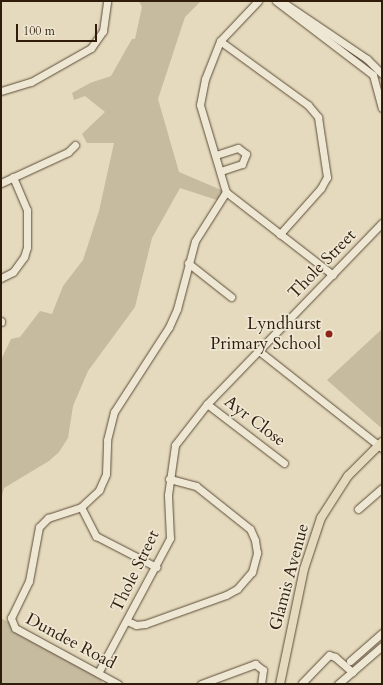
<!DOCTYPE html>
<html>
<head>
<meta charset="utf-8">
<style>
	body { margin:0 }
	#map { position:relative; width:383px; height:685px; overflow:hidden; background:#e5dabd; font-family:Cardo,serif }
	div>[style] { position:absolute }
	[style*='--x'] { left:calc(var(--x)*1px); top:calc(var(--y)*1px); width:calc(var(--w)*1px); rotate:calc(var(--a)*1deg) }
	.green>* { inset:0; background:#c6ba9f }
	.roads { filter:drop-shadow(0 0 1px #5c4c38) drop-shadow(0 0 1px #5c4c38) }
	.minor>* { height:7px; margin:-3.5px; padding:0 3.5px; transform-origin:3.5px; border-radius:3.5px; background:#eee7d4 }
	.major>* { height:8px; margin:-4px; padding:0 4px; transform-origin:4px; border-radius:4px; background:#e5dabd }
	.dots>* { width:11px; height:11px; translate:-50% -50%; box-sizing:border-box; border:2px solid #eee7d4; border-radius:50% }
	span { translate:-50% -50%; white-space:nowrap; text-align:center; line-height:1.15; -webkit-text-stroke:3.5px #eee7d4; paint-order:stroke }
	.street-label { font-size:17px; color:#2f1c0b }
	.poi-label { font-size:17px; color:#2f1c0b }
	.right { translate:-100% -50%; text-align:right }
	.frame { position:absolute; inset:0; border:2px solid #2f1c0b; pointer-events:none }
	.scale { position:absolute; left:16px; top:24px; width:81px; height:18px; box-sizing:border-box; border:2px solid #2f1c0b; border-top:0; padding-left:5px; font-size:12px; line-height:14px; white-space:nowrap; color:#2f1c0b; -webkit-text-stroke:3px #eee7d4; paint-order:stroke }
</style>
</head>
<body>
<div id="map">
	<div class="green">
		<i style="clip-path:polygon(139px 1px,201px 1px,185px 17px,158px 99px,179px 172px,226px 192px,220px 201px,180px 188px,152px 238px,135px 307px,88px 371px,73px 406px,68px 438px,59px 452px,49px 461px,4px 488px,1px 500px,1px 360px,11px 339px,20px 337px,40px 311px,52px 314px,63px 286px,83px 260px,99px 211px,114px 143px,87px 143px,82px 134px,105px 112px,85px 96px,74px 100px,72px 93px,90px 83px,111px 76px,132px 39px,135px 39px,142px 7px)"></i>
		<i style="clip-path:polygon(382px 329px,382px 426px,380px 427px,327px 380px)"></i>
		<i style="clip-path:polygon(1px 618px,101px 676px,102px 684px,1px 684px)"></i>
	</div>
	<div class="roads">
		<div class="minor">
			<i style="--x:258;--y:1;--w:55;--a:133.5"></i>
			<i style="--x:220;--y:41;--w:41;--a:111.5"></i>
			<i style="--x:205;--y:79;--w:26;--a:101"></i>
			<i style="--x:200;--y:105;--w:91;--a:73.4"></i>
			<i style="--x:226;--y:192;--w:135;--a:37.8"></i>
			<i style="--x:276;--y:1;--w:122;--a:37.3"></i>
			<i style="--x:373;--y:75;--w:34;--a:75"></i>
			<i style="--x:281;--y:1;--w:104;--a:34"></i>
			<i style="--x:367;--y:59;--w:21;--a:45"></i>
			<i style="--x:220;--y:41;--w:109;--a:36"></i>
			<i style="--x:308;--y:105;--w:16;--a:50"></i>
			<i style="--x:318;--y:117;--w:61;--a:81.5"></i>
			<i style="--x:327;--y:177;--w:13;--a:119"></i>
			<i style="--x:321;--y:188;--w:62;--a:131.7"></i>
			<i style="--x:1;--y:91;--w:31;--a:-17"></i>
			<i style="--x:31;--y:82;--w:69;--a:-29.5"></i>
			<i style="--x:91;--y:48;--w:21;--a:-55"></i>
			<i style="--x:103;--y:31;--w:30;--a:-82"></i>
			<i style="--x:216;--y:155;--w:23;--a:-18"></i>
			<i style="--x:238;--y:148;--w:10;--a:37"></i>
			<i style="--x:246;--y:154;--w:11;--a:112"></i>
			<i style="--x:242;--y:164;--w:22;--a:162"></i>
			<i style="--x:1;--y:183;--w:74;--a:-24.8"></i>
			<i style="--x:68;--y:152;--w:10;--a:-45"></i>
			<i style="--x:188;--y:263;--w:55;--a:38.3"></i>
			<i style="--x:1;--y:278;--w:13;--a:-27"></i>
			<i style="--x:13;--y:272;--w:19;--a:-54"></i>
			<i style="--x:24;--y:257;--w:10;--a:-73"></i>
			<i style="--x:27;--y:247;--w:37;--a:-90"></i>
			<i style="--x:27;--y:210;--w:36;--a:-113"></i>
			<i style="--x:1;--y:321;--w:1;--a:90"></i>
			<i style="--x:259;--y:351;--w:157;--a:38.3"></i>
			<i style="--x:207;--y:404;--w:97;--a:37.5"></i>
			<i style="--x:81;--y:507;--w:33;--a:63"></i>
			<i style="--x:96;--y:536;--w:68;--a:27.3"></i>
			<i style="--x:358;--y:509;--w:32;--a:-41"></i>
			<i style="--x:127;--y:621;--w:10;--a:24"></i>
			<i style="--x:136;--y:625;--w:9;--a:-6"></i>
			<i style="--x:145;--y:624;--w:86;--a:-19.7"></i>
			<i style="--x:226;--y:595;--w:13;--a:-29"></i>
			<i style="--x:237;--y:589;--w:23;--a:-49"></i>
			<i style="--x:252;--y:572;--w:20;--a:-75"></i>
			<i style="--x:257;--y:553;--w:13;--a:-99"></i>
			<i style="--x:255;--y:540;--w:12;--a:-114"></i>
			<i style="--x:250;--y:529;--w:69;--a:-141.5"></i>
			<i style="--x:196;--y:486;--w:28;--a:-165"></i>
			<i style="--x:350;--y:661;--w:43;--a:-41.2"></i>
			<i style="--x:98;--y:673;--w:153;--a:-61.9"></i>
			<i style="--x:170;--y:538;--w:43;--a:-92.7"></i>
			<i style="--x:168;--y:495;--w:50;--a:-82"></i>
			<i style="--x:175;--y:445;--w:52;--a:-52"></i>
			<i style="--x:207;--y:404;--w:252;--a:-46"></i>
			<i style="--x:302;--y:683;--w:39;--a:-46"></i>
			<i style="--x:329;--y:655;--w:6;--a:18"></i>
			<i style="--x:335;--y:657;--w:23;--a:41"></i>
			<i style="--x:118;--y:684;--w:117;--a:-151.5"></i>
			<i style="--x:15;--y:628;--w:11;--a:-112"></i>
			<i style="--x:11;--y:618;--w:41;--a:-64.1"></i>
			<i style="--x:29;--y:581;--w:55;--a:-79.5"></i>
			<i style="--x:39;--y:527;--w:13;--a:-45"></i>
			<i style="--x:48;--y:518;--w:35;--a:-18"></i>
			<i style="--x:81;--y:507;--w:25;--a:-43"></i>
			<i style="--x:99;--y:490;--w:17;--a:-66"></i>
			<i style="--x:106;--y:474;--w:34;--a:-88"></i>
			<i style="--x:107;--y:440;--w:29;--a:-76"></i>
			<i style="--x:114;--y:412;--w:101;--a:-57.1"></i>
			<i style="--x:169;--y:327;--w:20;--a:-66"></i>
			<i style="--x:177;--y:309;--w:70;--a:-75.2"></i>
			<i style="--x:195;--y:241;--w:58;--a:-57.7"></i>
			<i style="--x:201;--y:684;--w:58;--a:-20.3"></i>
			<i style="--x:255;--y:664;--w:10;--a:37"></i>
			<i style="--x:263;--y:670;--w:14;--a:98"></i>
			<i style="--x:338;--y:684;--w:58;--a:-40.8"></i>
		</div>
		<div class="major">
			<i style="--x:280;--y:684;--w:117;--a:-78.2"></i>
			<i style="--x:304;--y:569;--w:54;--a:-71.6"></i>
			<i style="--x:321;--y:518;--w:50;--a:-57.3"></i>
			<i style="--x:348;--y:476;--w:48;--a:-45"></i>
		</div>
	</div>
	<div class="dots">
		<i style="left:329px;top:334px;background:#8f2418"></i>
	</div>
	<div class="street-label">
		<span style="left:322px;top:264px;rotate:-46deg">Thole Street</span>
		<span style="left:255px;top:421px;rotate:37deg">Ayr Close</span>
		<span style="left:135px;top:571px;rotate:-64deg">Thole Street</span>
		<span style="left:289px;top:577px;rotate:-75deg">Glamis Avenue</span>
		<span style="left:71px;top:641px;rotate:28deg">Dundee Road</span>
	</div>
	<div class="poi-label">
		<span class="right" style="left:321px;top:334px">Lyndhurst<br>Primary School</span>
	</div>
	<div class="frame"></div>
	<div class="scale">100 m</div>
</div>
</body>
</html>
